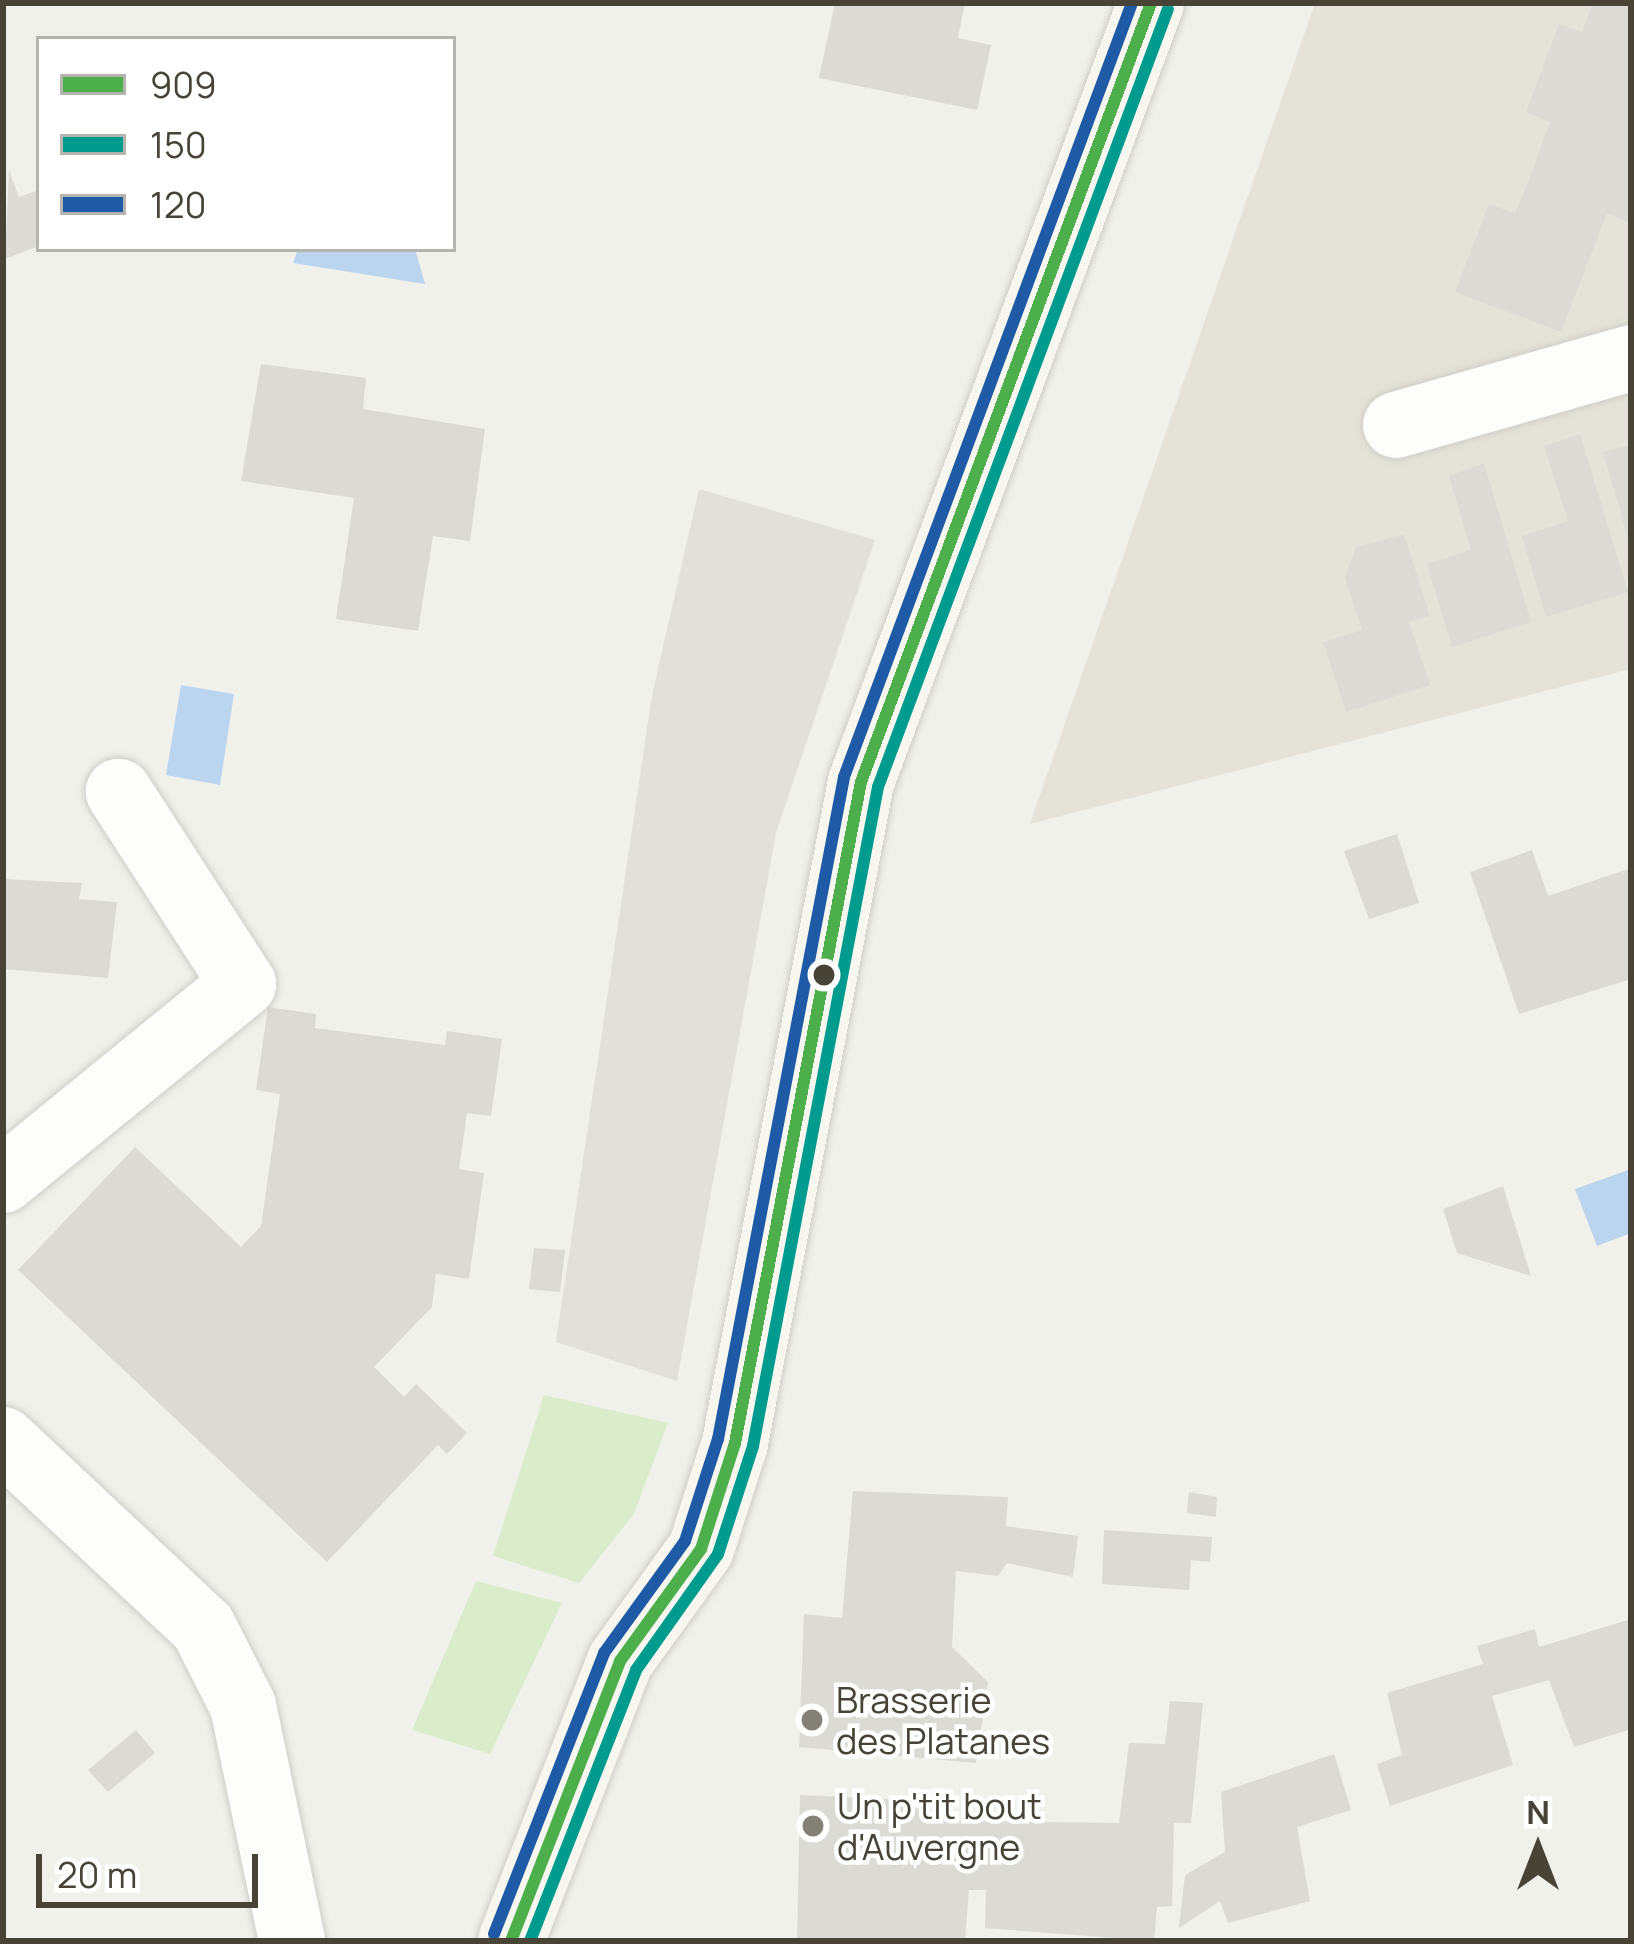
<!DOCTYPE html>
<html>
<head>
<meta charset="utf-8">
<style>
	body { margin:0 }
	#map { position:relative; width:1634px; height:1944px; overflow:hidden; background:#f1f1ec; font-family:Manrope,sans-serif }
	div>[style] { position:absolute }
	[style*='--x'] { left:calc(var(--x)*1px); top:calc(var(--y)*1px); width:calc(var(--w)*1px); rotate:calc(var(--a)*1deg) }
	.residential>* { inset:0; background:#e5e3d9 }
	.green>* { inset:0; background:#dbeccc }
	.parking>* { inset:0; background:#e1e0db }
	.water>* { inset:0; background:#bcd5ef }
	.building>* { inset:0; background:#dbdad4 }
	.roads { filter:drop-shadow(0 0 3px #cfcec9) drop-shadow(0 0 3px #cfcec9) }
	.minor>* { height:66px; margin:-33px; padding:0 33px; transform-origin:33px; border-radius:33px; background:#fdfdfc }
	.secondary>* { height:66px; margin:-33px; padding:0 33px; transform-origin:33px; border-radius:33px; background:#f7f6ef }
	.bus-1>* { height:12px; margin:-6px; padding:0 6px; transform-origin:6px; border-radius:6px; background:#4caf4c }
	.bus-2>* { height:12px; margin:-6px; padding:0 6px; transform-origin:6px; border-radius:6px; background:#009b8f }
	.bus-3>* { height:12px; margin:-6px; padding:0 6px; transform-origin:6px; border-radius:6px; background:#1f5aa6 }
	.dots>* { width:33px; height:33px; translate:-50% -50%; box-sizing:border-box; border:6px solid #fff; border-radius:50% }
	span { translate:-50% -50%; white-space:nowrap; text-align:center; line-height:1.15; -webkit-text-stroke:9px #fff; paint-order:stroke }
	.poi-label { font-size:36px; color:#484337 }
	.left { translate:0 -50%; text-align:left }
	.frame { position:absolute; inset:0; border:6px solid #484337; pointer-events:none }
	.legend { position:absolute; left:36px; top:36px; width:420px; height:216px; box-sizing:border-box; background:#fff; border:3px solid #b6b4af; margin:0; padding:15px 21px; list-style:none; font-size:36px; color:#484337 }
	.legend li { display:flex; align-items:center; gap:24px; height:60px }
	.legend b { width:60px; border:3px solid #b6b4af }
	.north { position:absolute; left:1478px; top:1788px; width:120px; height:120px; -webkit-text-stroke:9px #fff; paint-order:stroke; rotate:0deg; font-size:33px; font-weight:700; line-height:48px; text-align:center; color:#484337 }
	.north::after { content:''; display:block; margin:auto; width:42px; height:54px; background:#484337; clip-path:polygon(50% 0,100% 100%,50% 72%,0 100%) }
	.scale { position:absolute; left:36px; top:1854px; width:222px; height:54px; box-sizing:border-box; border:6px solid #484337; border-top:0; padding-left:15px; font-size:36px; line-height:42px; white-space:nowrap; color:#484337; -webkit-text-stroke:9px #fff; paint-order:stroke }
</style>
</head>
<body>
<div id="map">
	<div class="residential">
		<i style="clip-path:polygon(1315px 3px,1631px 3px,1631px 669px,1030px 824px)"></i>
	</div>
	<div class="green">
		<i style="clip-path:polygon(544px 1395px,668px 1423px,634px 1514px,579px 1583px,493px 1556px)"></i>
		<i style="clip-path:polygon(476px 1581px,562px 1603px,490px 1754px,412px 1730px)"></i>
	</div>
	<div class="parking">
		<i style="clip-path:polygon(699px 489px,875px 540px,776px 833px,677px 1381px,556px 1342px,652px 695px)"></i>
	</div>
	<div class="water">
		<i style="clip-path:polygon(298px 249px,415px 249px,425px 284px,293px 263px)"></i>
		<i style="clip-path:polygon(181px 685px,234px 694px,220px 785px,166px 775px)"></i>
		<i style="clip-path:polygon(1631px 1169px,1631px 1233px,1597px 1246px,1575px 1189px)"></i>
	</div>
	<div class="building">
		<i style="clip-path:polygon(835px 3px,965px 3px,958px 38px,991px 45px,977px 110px,819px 78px)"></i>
		<i style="clip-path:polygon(1593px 3px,1631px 3px,1631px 223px,1607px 213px,1561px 332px,1455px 292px,1489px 204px,1515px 213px,1527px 185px,1550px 122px,1526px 112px,1559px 24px,1582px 32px)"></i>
		<i style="clip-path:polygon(9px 170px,19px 197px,39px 190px,39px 246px,5px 259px)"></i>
		<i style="clip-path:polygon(261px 364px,366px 378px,363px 409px,485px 429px,470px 541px,433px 536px,418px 631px,336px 619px,354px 498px,241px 481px)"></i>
		<i style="clip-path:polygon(1580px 434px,1628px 592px,1546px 617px,1522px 536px,1568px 521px,1544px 446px)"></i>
		<i style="clip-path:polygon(1631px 445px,1631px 545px,1630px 545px,1603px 452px)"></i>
		<i style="clip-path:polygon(1484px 463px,1531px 622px,1452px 647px,1427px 564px,1471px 550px,1449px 476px)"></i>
		<i style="clip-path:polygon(1404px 534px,1430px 616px,1409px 622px,1430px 685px,1346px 712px,1323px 642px,1362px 630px,1345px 578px,1356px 547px)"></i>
		<i style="clip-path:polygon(1397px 834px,1419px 903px,1369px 919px,1344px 851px)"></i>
		<i style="clip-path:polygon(1532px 850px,1548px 896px,1631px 868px,1631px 979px,1519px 1014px,1470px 872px)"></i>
		<i style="clip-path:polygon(3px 879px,82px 883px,79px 899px,117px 902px,108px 978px,3px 969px)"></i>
		<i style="clip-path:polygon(268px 1007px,316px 1014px,315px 1028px,445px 1045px,447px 1031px,502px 1039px,491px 1116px,467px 1113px,459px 1169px,484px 1173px,469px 1279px,436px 1274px,432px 1307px,374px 1367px,404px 1397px,416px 1384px,467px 1433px,447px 1454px,438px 1445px,327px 1562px,18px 1270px,135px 1147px,241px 1247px,261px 1226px,280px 1094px,256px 1090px)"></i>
		<i style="clip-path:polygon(1503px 1186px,1531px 1276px,1457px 1253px,1443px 1209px)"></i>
		<i style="clip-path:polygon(534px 1248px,565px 1250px,560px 1292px,529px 1289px)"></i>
		<i style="clip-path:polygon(853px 1491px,1008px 1497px,1006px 1526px,1078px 1536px,1073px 1577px,1007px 1563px,998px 1576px,956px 1571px,952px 1647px,988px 1682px,976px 1763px,799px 1747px,804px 1614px,842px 1618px)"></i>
		<i style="clip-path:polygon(1189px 1492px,1217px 1497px,1216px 1517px,1187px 1513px)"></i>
		<i style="clip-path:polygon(1104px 1530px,1212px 1537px,1210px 1562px,1191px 1560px,1189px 1590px,1102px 1584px)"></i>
		<i style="clip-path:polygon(1631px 1619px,1631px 1729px,1574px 1747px,1549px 1680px,1492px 1696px,1513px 1765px,1390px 1806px,1377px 1764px,1402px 1755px,1387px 1693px,1483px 1664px,1477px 1646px,1535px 1629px,1539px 1647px)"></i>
		<i style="clip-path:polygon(1170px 1701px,1203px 1703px,1191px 1823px,1174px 1823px,1172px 1906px,1157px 1907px,1154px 1941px,985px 1928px,986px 1890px,969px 1890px,965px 1941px,797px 1941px,800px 1795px,914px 1800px,913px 1808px,951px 1811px,951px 1821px,1119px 1823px,1129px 1743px,1165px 1744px)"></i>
		<i style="clip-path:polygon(136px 1730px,155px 1753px,108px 1792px,88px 1770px)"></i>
		<i style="clip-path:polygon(1334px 1754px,1351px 1810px,1297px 1827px,1310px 1901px,1228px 1923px,1220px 1901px,1179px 1928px,1185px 1875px,1225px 1852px,1221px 1792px)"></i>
	</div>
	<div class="roads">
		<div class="minor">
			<i style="--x:1396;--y:425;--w:244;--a:-15.9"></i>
			<i style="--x:3;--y:1180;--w:310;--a:-39.2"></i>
			<i style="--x:243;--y:984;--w:229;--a:-122.9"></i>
			<i style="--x:3;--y:1440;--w:274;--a:43.1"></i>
			<i style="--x:203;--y:1627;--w:89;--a:63.1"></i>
			<i style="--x:243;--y:1706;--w:240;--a:78.2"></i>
		</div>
		<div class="secondary">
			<i style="--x:511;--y:1941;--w:300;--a:-68.7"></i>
			<i style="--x:620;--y:1661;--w:138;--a:-54.1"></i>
			<i style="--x:701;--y:1549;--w:111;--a:-72.2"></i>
			<i style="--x:735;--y:1443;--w:673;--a:-79.21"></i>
			<i style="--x:861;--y:782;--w:831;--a:-69.58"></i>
		</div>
	</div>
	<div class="bus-1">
		<i style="--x:511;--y:1941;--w:300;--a:-68.7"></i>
		<i style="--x:620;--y:1661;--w:138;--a:-54.1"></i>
		<i style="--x:701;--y:1549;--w:111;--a:-72.2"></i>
		<i style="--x:735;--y:1443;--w:673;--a:-79.21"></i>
		<i style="--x:861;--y:782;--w:831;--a:-69.58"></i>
	</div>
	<div class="bus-2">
		<i style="--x:530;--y:1941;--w:291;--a:-68.6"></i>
		<i style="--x:636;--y:1670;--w:142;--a:-54.7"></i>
		<i style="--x:718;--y:1554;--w:114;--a:-72"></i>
		<i style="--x:753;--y:1446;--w:671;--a:-79.26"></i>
		<i style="--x:878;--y:787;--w:830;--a:-69.56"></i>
	</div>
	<div class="bus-3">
		<i style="--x:494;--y:1934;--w:302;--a:-68.6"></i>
		<i style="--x:604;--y:1653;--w:138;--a:-54.1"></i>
		<i style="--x:685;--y:1541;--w:107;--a:-72.1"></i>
		<i style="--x:718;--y:1439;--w:674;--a:-79.22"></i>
		<i style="--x:844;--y:777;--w:826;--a:-69.59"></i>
	</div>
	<div class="dots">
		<i style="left:824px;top:975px;background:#484337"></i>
		<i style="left:812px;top:1720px;background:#838076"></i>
		<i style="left:813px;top:1826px;background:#838076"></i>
	</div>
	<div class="poi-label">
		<span class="left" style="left:836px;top:1720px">Brasserie<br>des Platanes</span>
		<span class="left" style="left:837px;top:1826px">Un p'tit bout<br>d'Auvergne</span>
	</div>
	<div class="frame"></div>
	<ul class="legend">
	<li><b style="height:15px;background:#4caf4c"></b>909</li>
	<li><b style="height:15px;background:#009b8f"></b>150</li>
	<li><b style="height:15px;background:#1f5aa6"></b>120</li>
	</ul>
	<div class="north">N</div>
	<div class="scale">20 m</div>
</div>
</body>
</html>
